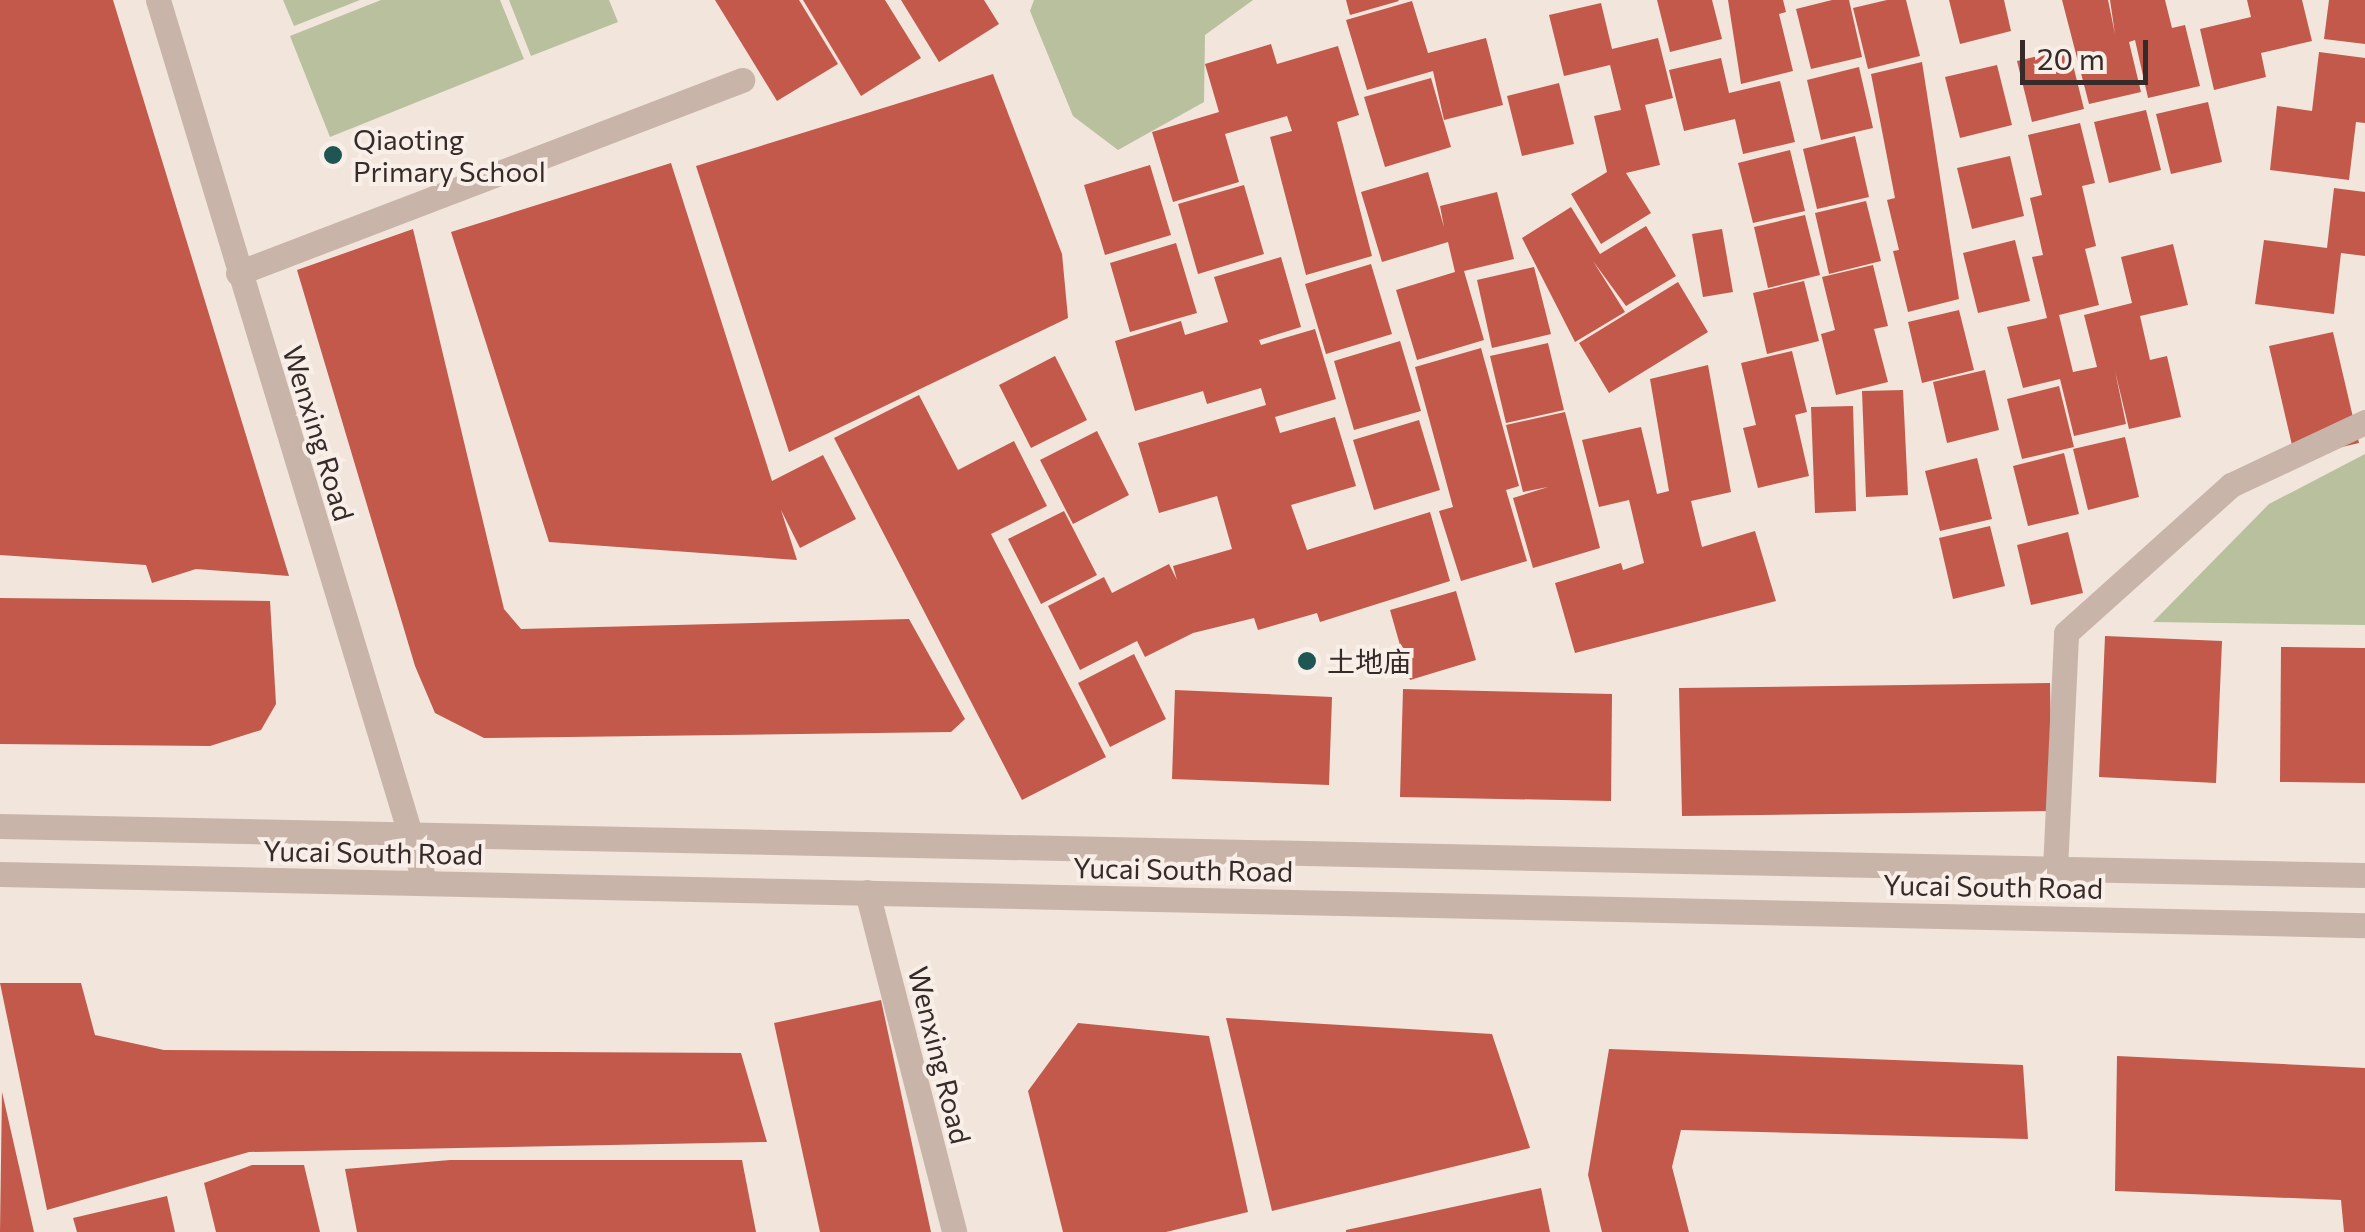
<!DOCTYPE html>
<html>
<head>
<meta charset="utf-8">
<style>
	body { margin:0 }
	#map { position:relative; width:2365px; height:1232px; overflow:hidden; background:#f1e5dc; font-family:Commissioner,"Noto Sans SC",sans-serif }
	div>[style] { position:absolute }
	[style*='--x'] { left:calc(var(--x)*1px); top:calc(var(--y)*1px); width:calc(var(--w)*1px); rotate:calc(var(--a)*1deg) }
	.green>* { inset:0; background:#b8c09d }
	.building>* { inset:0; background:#c2594a }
	.minor>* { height:25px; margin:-12.5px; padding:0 12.5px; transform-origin:12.5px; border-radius:12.5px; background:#c9b4a9 }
	.dots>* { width:28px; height:28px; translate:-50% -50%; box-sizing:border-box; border:5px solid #f9efe9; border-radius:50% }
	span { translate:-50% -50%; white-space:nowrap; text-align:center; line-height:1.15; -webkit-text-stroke:8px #f9efe9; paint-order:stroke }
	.poi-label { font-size:28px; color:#362b28 }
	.left { translate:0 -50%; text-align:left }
	.street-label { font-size:28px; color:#362b28 }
	.scale { position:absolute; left:2020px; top:40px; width:128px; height:45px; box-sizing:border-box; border:5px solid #362b28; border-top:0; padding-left:12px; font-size:30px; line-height:35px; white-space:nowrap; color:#362b28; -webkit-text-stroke:8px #f9efe9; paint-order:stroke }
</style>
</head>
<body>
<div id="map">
	<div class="green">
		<i style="clip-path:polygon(283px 0,360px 0,294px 26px)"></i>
		<i style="clip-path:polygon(381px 0,500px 0,524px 59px,330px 137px,290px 36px)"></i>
		<i style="clip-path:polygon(509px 0,609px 0,618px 22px,531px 56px)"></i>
		<i style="clip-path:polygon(1034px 0,1253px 0,1205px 35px,1204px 102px,1118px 150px,1073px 116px,1030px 11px)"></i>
		<i style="clip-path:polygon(2365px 454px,2365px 625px,2153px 622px,2269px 504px)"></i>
	</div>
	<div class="building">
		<i style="clip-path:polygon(0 0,113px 0,289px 576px,196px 569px,152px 583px,146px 565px,0 555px)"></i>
		<i style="clip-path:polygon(715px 0,799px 0,838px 64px,777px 101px)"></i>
		<i style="clip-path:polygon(803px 0,885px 0,921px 58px,861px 96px)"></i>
		<i style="clip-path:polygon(901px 0,984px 0,999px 24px,939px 62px)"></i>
		<i style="clip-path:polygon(1346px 0,1398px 0,1399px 1px,1350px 15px)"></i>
		<i style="clip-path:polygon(1657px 0,1712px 0,1722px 39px,1670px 52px)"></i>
		<i style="clip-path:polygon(1728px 0,1783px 0,1786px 12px,1779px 14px,1793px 71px,1741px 84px)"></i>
		<i style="clip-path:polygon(1832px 0,1849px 0,1862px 57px,1811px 69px,1796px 9px)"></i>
		<i style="clip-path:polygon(1887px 0,1906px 0,1920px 56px,1868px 69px,1853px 8px)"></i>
		<i style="clip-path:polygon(1949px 0,2004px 0,2011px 31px,1960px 44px)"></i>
		<i style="clip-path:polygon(2062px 0,2108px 0,2115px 34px,2110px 0,2165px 0,2172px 28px,2185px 25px,2200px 86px,2148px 98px,2135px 40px,2129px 42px,2141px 92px,2089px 104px)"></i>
		<i style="clip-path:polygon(2247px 0,2302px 0,2312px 41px,2261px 53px,2266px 77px,2214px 90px,2200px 29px,2251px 17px)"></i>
		<i style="clip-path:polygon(2329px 0,2365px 0,2365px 44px,2324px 39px)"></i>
		<i style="clip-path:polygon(1412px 1px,1428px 53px,1486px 38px,1503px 105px,1444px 120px,1433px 71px,1367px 90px,1346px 20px)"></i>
		<i style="clip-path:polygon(1601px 3px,1612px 49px,1658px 38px,1673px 98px,1645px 105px,1660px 165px,1626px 173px,1651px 213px,1601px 244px,1571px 194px,1607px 172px,1594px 116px,1621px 110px,1610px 65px,1564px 76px,1549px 15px)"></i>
		<i style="clip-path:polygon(1271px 44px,1277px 64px,1338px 46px,1359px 115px,1337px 122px,1372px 256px,1306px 275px,1270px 137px,1292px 131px,1287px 116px,1225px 134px,1239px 182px,1173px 202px,1152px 132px,1219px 112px,1205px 64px)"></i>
		<i style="clip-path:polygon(2069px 49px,2084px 109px,2032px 122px,2017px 61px)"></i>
		<i style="clip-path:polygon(2319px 52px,2365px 58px,2365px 123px,2356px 122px,2349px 180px,2270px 170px,2277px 106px,2312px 111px)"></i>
		<i style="clip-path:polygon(1721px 58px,1729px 93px,1780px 81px,1795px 142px,1743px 154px,1735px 119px,1684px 131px,1669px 70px)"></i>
		<i style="clip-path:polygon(1922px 62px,1959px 299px,1908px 312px,1893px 251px,1899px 250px,1887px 200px,1895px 198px,1871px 74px)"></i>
		<i style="clip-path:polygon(1997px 65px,2012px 125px,1960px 138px,1945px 77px)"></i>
		<i style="clip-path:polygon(1859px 67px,1873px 128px,1821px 140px,1807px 80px)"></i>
		<i style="clip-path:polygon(993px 74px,1062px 254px,1068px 318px,789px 452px,696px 166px)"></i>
		<i style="clip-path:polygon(1431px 78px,1451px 147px,1385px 167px,1364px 97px)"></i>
		<i style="clip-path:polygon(1559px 83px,1574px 144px,1522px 156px,1507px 96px)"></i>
		<i style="clip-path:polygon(2208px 102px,2222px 162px,2171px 174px,2156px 114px)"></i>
		<i style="clip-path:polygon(2146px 110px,2161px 170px,2109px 183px,2094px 122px)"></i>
		<i style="clip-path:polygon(2080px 123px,2095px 183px,2082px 186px,2096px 246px,2085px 249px,2099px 305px,2059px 315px,2073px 372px,2097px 367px,2084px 315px,2132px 303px,2121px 257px,2173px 244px,2188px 305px,2140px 316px,2150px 360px,2167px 356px,2181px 417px,2129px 429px,2115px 371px,2126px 424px,2074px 436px,2060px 379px,2023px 388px,2007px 327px,2047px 318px,2032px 257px,2043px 255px,2030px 198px,2042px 195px,2028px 135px)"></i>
		<i style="clip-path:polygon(1855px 136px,1869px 197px,1817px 209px,1803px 149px)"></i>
		<i style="clip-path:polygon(1790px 150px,1805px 211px,1753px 223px,1738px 163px)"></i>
		<i style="clip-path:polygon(2010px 156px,2024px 216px,1972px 229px,1957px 168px)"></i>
		<i style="clip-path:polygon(671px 163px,772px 481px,823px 455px,856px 519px,800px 548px,781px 510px,797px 560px,549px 542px,451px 232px)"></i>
		<i style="clip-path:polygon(1150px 165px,1171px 235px,1105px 255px,1084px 185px)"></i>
		<i style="clip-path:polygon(1428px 172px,1444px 227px,1440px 206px,1497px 192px,1514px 259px,1464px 271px,1484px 340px,1417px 360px,1396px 290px,1455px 272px,1448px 242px,1382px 262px,1361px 192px)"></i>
		<i style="clip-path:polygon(1244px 185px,1264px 254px,1198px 274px,1178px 204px)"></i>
		<i style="clip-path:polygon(2334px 188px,2365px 192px,2365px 256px,2341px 253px,2334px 314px,2255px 304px,2264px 240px,2327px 248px)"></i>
		<i style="clip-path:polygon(1866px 201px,1881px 261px,1829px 274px,1815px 213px)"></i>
		<i style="clip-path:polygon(1571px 207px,1600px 254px,1646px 226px,1676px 276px,1626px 306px,1593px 261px,1625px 312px,1575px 342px,1522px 238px)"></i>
		<i style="clip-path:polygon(1805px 215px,1820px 275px,1768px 288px,1754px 227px)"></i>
		<i style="clip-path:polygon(413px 229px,504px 609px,521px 629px,909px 619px,965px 719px,951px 732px,484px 738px,435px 713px,415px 666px,297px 270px)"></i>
		<i style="clip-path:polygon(1722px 229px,1733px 292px,1703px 297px,1692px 234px)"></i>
		<i style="clip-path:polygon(2015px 240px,2030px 301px,1978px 313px,1963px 253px)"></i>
		<i style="clip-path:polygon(1176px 243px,1197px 313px,1130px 332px,1110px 263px)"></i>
		<i style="clip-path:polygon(1281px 257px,1301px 327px,1259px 340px,1261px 345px,1315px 329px,1336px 399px,1275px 417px,1280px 433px,1335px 417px,1356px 486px,1291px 505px,1307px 550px,1430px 512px,1450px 581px,1320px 622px,1317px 613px,1258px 630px,1254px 618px,1193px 633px,1145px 657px,1137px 641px,1080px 670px,1048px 606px,1104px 577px,1112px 593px,1169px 564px,1177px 580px,1173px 566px,1232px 549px,1217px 496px,1159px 513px,1138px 443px,1266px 405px,1261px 388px,1207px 404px,1203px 391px,1135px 411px,1115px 341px,1181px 321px,1185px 335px,1228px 322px,1214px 277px)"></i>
		<i style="clip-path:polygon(1371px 264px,1392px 334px,1326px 354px,1305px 284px)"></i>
		<i style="clip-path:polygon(1873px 265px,1888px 326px,1874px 329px,1888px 382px,1836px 395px,1821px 334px,1835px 330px,1822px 277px)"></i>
		<i style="clip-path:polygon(1534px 267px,1551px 334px,1492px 348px,1477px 280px)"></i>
		<i style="clip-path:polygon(1804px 281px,1819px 341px,1767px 354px,1753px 293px)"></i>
		<i style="clip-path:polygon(1678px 282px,1708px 332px,1609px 393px,1579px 343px)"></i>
		<i style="clip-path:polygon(1959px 310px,1974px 370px,1922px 383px,1908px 322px)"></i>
		<i style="clip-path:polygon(2333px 332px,2359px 443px,2295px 458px,2269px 346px)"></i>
		<i style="clip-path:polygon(1400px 341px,1421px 411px,1354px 430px,1334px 361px)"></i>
		<i style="clip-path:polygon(1548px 343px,1564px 410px,1506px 423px,1490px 356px)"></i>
		<i style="clip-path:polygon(1481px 348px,1519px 486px,1506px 490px,1527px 561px,1461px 581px,1439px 511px,1453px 507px,1415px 367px)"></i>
		<i style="clip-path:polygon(1792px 351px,1807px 412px,1795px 415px,1809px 476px,1758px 488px,1743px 428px,1756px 425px,1741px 363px)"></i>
		<i style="clip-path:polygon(1055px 356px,1087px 420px,1031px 448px,999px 385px)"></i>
		<i style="clip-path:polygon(1708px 365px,1731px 492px,1691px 501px,1702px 547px,1755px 531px,1776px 601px,1575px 653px,1555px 583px,1621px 563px,1623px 570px,1644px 563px,1629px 500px,1599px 507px,1582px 440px,1641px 427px,1657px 494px,1669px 491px,1650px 379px)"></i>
		<i style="clip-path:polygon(1985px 370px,1999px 430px,1947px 443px,1933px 382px)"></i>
		<i style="clip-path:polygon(2059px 386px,2074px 447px,2022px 459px,2007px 399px)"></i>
		<i style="clip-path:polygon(1903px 390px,1908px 495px,1866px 497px,1862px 391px)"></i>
		<i style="clip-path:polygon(919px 395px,958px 470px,1014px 441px,1047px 506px,991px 534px,1106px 757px,1022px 800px,834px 438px)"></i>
		<i style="clip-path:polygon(1853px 406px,1856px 511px,1815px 513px,1811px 407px)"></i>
		<i style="clip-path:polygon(1565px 412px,1600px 548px,1533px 568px,1513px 498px,1548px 487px,1523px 492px,1506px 425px)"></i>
		<i style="clip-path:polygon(1419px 420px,1440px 490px,1374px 510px,1353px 440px)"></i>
		<i style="clip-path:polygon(1097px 431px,1129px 495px,1073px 524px,1040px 460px)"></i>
		<i style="clip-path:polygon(2125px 437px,2139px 497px,2088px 510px,2073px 449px)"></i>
		<i style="clip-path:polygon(2064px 453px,2079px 514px,2028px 526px,2013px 466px)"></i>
		<i style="clip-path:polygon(1977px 458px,1992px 519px,1940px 531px,1925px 471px)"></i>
		<i style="clip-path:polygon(1064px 511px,1097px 575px,1041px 604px,1008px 539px)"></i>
		<i style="clip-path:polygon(1990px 526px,2005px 586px,1953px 599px,1939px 538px)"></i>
		<i style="clip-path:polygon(2068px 532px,2083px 593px,2031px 605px,2017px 545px)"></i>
		<i style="clip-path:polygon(1456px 591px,1476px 660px,1410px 680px,1390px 610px)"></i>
		<i style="clip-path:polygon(0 598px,270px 601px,276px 704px,261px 730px,210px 746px,0 744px)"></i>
		<i style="clip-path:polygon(2105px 636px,2222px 641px,2216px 783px,2099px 777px)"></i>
		<i style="clip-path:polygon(2281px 647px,2365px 648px,2365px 783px,2280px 782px)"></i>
		<i style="clip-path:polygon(1134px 654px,1166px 719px,1110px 747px,1078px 683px)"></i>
		<i style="clip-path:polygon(2050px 683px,2052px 811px,1682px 816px,1679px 688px)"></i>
		<i style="clip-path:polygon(1403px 689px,1612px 694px,1611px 801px,1400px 797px)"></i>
		<i style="clip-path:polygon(1175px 690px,1332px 697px,1329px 785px,1172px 779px)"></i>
		<i style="clip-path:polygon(0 983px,81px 983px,95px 1035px,164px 1050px,741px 1053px,767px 1142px,249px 1152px,47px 1210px)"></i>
		<i style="clip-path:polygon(881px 1000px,931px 1232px,820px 1232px,774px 1023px)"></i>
		<i style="clip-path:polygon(1226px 1018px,1492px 1034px,1530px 1148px,1272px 1211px)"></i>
		<i style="clip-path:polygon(1078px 1023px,1209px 1036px,1248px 1212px,1166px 1232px,1063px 1232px,1028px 1091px)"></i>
		<i style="clip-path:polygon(1609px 1049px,2023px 1065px,2028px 1139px,1681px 1130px,1672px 1167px,1689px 1232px,1602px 1232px,1588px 1175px)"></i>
		<i style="clip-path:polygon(2117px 1056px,2365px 1068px,2365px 1232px,2344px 1232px,2341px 1200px,2115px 1191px)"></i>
		<i style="clip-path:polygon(2px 1092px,34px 1232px,0 1232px)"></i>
		<i style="clip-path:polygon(450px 1160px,742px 1160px,756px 1232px,357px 1232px,345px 1169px)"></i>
		<i style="clip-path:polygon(252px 1165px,304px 1165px,320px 1232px,216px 1232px,204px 1183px)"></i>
		<i style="clip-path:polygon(1541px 1188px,1550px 1232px,1346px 1232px,1346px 1230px)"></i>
		<i style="clip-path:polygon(167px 1196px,175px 1232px,77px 1232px,73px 1218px)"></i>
	</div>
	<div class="minor">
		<i style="--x:158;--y:0;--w:922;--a:73.18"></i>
		<i style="--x:238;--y:273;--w:540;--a:-20.95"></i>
		<i style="--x:0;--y:826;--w:2366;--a:1.19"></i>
		<i style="--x:2055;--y:869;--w:236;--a:-87.3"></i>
		<i style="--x:2066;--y:633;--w:222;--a:-41.9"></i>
		<i style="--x:2231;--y:485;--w:148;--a:-25.2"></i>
		<i style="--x:0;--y:874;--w:2366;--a:1.24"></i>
		<i style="--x:867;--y:892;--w:351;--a:75.6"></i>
	</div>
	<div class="dots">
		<i style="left:333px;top:155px;background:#1f5653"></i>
		<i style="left:1307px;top:661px;background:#1f5653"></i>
	</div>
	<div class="poi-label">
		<span class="left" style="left:353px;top:155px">Qiaoting<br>Primary School</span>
		<span class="left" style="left:1327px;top:661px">土地庙</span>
	</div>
	<div class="street-label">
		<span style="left:319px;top:433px;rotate:73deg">Wenxing Road</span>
		<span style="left:373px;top:852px;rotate:1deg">Yucai South Road</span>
		<span style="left:1183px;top:869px;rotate:1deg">Yucai South Road</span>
		<span style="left:1993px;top:886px;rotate:1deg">Yucai South Road</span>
		<span style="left:940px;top:1055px;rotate:76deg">Wenxing Road</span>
	</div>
	<div class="scale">20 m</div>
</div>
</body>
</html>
